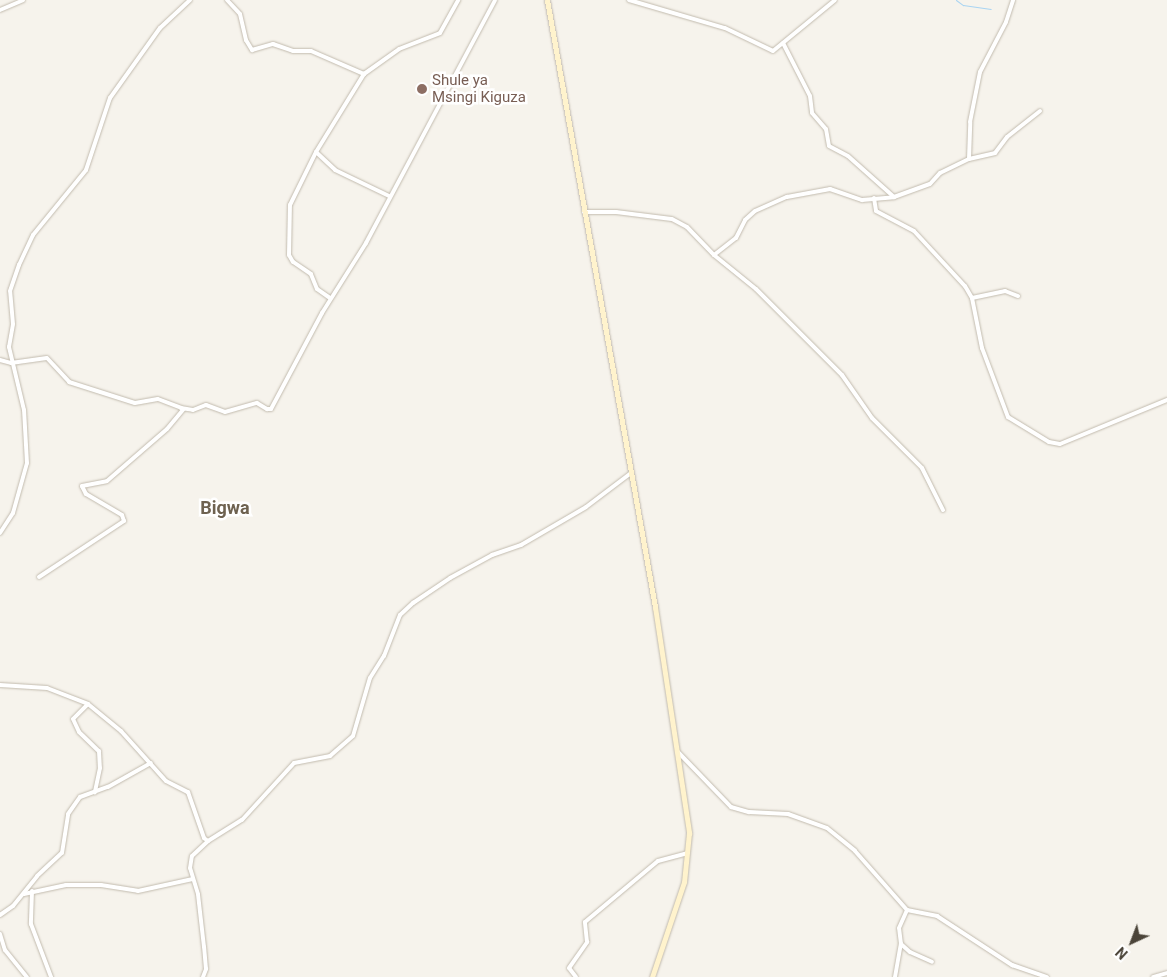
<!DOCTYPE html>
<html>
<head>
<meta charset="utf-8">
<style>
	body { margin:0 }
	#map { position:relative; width:1167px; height:977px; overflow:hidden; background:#f6f3ec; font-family:Roboto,sans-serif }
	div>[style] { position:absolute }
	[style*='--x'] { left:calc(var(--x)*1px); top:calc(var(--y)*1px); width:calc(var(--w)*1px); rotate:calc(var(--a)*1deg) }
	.stream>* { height:1px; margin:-0.5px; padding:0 0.5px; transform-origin:0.5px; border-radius:0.5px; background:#a9d4f2 }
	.roads { filter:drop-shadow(0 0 1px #c2bbae) drop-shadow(0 0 1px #c2bbae) }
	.street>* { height:4px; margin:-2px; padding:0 2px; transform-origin:2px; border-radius:2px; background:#fff }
	.secondary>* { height:5px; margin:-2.5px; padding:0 2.5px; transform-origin:2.5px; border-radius:2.5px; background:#fff3cd }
	.dots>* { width:14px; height:14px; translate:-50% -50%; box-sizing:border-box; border:2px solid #fff; border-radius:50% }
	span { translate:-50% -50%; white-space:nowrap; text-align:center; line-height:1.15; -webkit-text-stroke:5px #fff; paint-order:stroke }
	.education-label { font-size:15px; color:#785e54 }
	.left { translate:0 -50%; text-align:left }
	.quarter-label { font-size:18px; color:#6e6250; font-weight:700 }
	.north { position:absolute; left:1107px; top:917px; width:50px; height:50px; -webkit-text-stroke:4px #fff; paint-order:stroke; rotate:223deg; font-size:14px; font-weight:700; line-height:20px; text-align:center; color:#4b4439 }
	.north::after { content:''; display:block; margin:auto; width:18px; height:22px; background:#4b4439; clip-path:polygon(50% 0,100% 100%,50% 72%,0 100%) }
</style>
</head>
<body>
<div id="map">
	<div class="stream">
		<i style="--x:956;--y:0;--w:9;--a:36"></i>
		<i style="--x:963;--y:5;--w:28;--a:8"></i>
	</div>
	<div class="roads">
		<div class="street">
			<i style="--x:227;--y:0;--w:19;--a:47"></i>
			<i style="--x:240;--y:14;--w:27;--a:77"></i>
			<i style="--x:246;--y:40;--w:12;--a:59"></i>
			<i style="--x:252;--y:50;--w:22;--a:-16"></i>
			<i style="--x:273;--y:44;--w:21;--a:19"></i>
			<i style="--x:293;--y:51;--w:18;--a:0"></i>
			<i style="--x:311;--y:51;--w:58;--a:23.5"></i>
			<i style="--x:364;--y:74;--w:43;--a:-35.5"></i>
			<i style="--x:399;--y:49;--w:44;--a:-21.3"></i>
			<i style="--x:440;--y:33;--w:38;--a:-61"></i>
			<i style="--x:629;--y:0;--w:100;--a:16.3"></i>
			<i style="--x:725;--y:28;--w:53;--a:25.6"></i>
			<i style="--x:773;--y:51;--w:80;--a:-39.4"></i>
			<i style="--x:0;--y:10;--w:25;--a:-23"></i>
			<i style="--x:783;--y:43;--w:59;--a:63"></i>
			<i style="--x:810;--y:96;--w:17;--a:83"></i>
			<i style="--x:812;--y:113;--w:21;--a:49"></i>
			<i style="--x:826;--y:129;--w:17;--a:80"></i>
			<i style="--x:829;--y:146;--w:21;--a:28"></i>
			<i style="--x:848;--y:156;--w:62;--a:41.7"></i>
			<i style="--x:316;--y:152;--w:26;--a:43"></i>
			<i style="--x:335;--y:170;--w:60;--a:25.7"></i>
			<i style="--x:969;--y:159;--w:27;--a:-13"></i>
			<i style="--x:995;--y:153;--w:20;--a:-53"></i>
			<i style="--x:1007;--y:137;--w:42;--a:-38.2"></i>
			<i style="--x:874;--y:198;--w:13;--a:81"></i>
			<i style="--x:876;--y:211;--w:43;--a:27.8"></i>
			<i style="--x:914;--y:231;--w:75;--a:47.2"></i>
			<i style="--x:965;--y:286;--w:14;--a:60"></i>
			<i style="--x:972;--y:298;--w:51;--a:78.7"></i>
			<i style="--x:982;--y:348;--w:74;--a:69.4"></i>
			<i style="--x:1008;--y:417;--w:48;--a:31.4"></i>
			<i style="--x:1049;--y:442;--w:11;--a:10"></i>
			<i style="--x:1060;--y:444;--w:116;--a:-22.4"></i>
			<i style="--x:584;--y:212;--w:32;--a:0"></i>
			<i style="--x:616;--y:212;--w:56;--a:7.1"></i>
			<i style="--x:672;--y:219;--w:17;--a:28"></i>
			<i style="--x:687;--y:227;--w:39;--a:46"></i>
			<i style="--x:714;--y:255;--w:28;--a:-38"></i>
			<i style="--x:736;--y:238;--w:20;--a:-63"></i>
			<i style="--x:745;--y:220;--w:13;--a:-42"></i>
			<i style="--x:755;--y:211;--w:35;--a:-24"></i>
			<i style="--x:787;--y:197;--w:44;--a:-10.5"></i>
			<i style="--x:830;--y:189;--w:34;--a:19"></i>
			<i style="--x:862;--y:200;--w:32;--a:-5"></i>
			<i style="--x:894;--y:197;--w:38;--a:-20"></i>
			<i style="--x:930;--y:184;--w:15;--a:-48"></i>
			<i style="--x:940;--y:173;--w:32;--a:-26"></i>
			<i style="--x:969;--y:159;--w:37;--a:-88"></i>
			<i style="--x:970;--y:122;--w:51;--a:-78.7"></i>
			<i style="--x:980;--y:72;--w:56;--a:-62.5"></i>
			<i style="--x:1006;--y:22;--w:23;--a:-72"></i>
			<i style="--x:714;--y:255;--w:54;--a:39"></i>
			<i style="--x:756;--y:289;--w:122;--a:45"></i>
			<i style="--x:842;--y:375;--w:52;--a:55.1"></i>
			<i style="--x:872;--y:418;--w:71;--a:45"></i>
			<i style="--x:922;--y:468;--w:47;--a:63.4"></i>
			<i style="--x:330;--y:298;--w:16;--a:-145"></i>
			<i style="--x:317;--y:289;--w:16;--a:-112"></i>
			<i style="--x:311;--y:274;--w:22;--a:-146"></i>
			<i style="--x:293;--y:262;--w:8;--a:-120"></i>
			<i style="--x:289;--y:255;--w:50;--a:-88.9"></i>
			<i style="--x:290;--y:205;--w:59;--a:-63.9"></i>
			<i style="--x:316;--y:152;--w:92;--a:-58.4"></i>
			<i style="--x:972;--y:298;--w:34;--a:-12"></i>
			<i style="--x:1005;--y:291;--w:14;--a:21"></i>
			<i style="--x:0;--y:360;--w:11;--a:15"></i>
			<i style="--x:11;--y:363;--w:36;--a:-8"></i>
			<i style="--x:47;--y:358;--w:33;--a:47"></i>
			<i style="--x:69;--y:382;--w:69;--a:17.7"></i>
			<i style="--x:135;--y:403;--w:23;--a:-10"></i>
			<i style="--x:158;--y:399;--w:25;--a:21"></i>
			<i style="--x:181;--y:408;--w:12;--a:9"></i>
			<i style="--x:193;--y:410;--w:14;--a:-21"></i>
			<i style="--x:206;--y:405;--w:20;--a:20"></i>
			<i style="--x:225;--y:412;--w:33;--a:-16"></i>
			<i style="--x:257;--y:403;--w:12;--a:31"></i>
			<i style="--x:267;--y:409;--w:4;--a:0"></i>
			<i style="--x:271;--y:409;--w:109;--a:-62"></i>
			<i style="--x:322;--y:313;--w:83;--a:-57.8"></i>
			<i style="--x:366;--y:243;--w:275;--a:-62"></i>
			<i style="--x:0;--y:533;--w:24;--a:-57"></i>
			<i style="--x:13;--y:513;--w:52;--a:-74.4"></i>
			<i style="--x:27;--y:463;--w:53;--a:-93.2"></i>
			<i style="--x:24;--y:410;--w:65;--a:-103.4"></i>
			<i style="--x:9;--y:347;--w:23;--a:-80"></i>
			<i style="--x:13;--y:324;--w:33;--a:-95"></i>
			<i style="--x:10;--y:291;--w:28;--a:-71"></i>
			<i style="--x:19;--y:265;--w:33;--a:-65"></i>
			<i style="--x:33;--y:235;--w:84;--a:-50.8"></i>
			<i style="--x:86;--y:170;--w:76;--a:-71.6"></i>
			<i style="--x:110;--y:98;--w:86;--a:-54.5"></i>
			<i style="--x:160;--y:28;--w:41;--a:-43"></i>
			<i style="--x:39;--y:577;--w:102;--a:-33.4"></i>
			<i style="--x:124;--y:521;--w:6;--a:-108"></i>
			<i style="--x:122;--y:515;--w:42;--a:-149.7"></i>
			<i style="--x:86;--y:494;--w:9;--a:-117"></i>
			<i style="--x:82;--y:486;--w:25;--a:-11"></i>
			<i style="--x:107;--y:481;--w:79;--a:-40.9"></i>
			<i style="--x:167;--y:429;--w:26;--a:-50"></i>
			<i style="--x:0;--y:685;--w:47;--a:3.7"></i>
			<i style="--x:47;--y:688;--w:44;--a:21.3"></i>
			<i style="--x:88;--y:704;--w:43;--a:39.3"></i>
			<i style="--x:121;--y:731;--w:67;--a:48"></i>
			<i style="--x:166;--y:781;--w:25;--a:27"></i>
			<i style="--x:188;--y:792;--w:49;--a:70.8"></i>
			<i style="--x:204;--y:838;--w:5;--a:37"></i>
			<i style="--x:88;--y:704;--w:21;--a:135"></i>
			<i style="--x:73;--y:719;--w:14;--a:65"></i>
			<i style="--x:79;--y:732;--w:28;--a:44"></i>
			<i style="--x:99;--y:751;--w:17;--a:87"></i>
			<i style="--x:100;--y:768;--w:25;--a:102"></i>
			<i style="--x:677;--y:751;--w:78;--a:46"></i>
			<i style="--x:731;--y:807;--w:19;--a:16"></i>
			<i style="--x:749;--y:812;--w:39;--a:3"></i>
			<i style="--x:788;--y:814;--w:41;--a:19.7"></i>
			<i style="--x:827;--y:828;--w:36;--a:39"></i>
			<i style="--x:855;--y:851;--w:79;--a:48.6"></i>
			<i style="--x:907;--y:910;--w:31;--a:11"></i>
			<i style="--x:937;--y:916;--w:90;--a:33.2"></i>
			<i style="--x:1012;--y:965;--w:37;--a:19"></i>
			<i style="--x:32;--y:891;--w:33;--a:92"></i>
			<i style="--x:31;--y:924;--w:57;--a:69.3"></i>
			<i style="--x:24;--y:894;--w:43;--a:-12.1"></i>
			<i style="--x:66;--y:885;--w:35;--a:0"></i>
			<i style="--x:101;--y:885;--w:37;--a:9"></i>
			<i style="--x:138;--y:891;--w:56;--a:-12.3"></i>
			<i style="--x:0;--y:915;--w:16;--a:-35"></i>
			<i style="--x:13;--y:906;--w:38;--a:-51"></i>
			<i style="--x:37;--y:876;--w:34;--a:-43"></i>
			<i style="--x:62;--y:853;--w:39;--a:-81"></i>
			<i style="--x:68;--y:814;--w:21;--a:-55"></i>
			<i style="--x:80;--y:797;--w:30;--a:-20"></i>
			<i style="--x:108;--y:787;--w:49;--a:-29.2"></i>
			<i style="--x:0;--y:934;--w:17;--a:73"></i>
			<i style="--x:5;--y:950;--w:35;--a:51"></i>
			<i style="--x:901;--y:944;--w:12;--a:42"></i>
			<i style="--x:910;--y:952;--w:24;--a:24"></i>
			<i style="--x:203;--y:977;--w:9;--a:-69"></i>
			<i style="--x:206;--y:969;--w:22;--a:-95"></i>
			<i style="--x:204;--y:947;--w:53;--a:-96.5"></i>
			<i style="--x:198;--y:894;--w:27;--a:-107"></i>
			<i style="--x:190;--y:868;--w:12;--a:-81"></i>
			<i style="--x:192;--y:856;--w:22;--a:-43"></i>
			<i style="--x:208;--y:841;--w:40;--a:-32"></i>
			<i style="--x:242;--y:820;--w:77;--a:-47.6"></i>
			<i style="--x:294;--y:763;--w:37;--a:-11"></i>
			<i style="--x:330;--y:756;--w:30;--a:-41"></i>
			<i style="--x:353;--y:736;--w:60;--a:-73.7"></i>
			<i style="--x:370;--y:678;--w:26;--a:-58"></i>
			<i style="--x:384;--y:656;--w:44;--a:-68.7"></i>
			<i style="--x:400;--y:615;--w:18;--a:-43"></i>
			<i style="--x:413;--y:603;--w:45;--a:-34"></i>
			<i style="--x:450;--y:578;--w:48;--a:-28.7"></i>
			<i style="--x:492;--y:555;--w:31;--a:-19"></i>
			<i style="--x:521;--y:545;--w:75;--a:-30.3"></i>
			<i style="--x:586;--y:507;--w:56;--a:-37.1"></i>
			<i style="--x:576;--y:977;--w:11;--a:-128"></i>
			<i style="--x:569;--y:968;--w:32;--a:-55"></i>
			<i style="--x:587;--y:942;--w:20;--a:-96"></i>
			<i style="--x:585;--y:922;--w:95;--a:-39.9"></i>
			<i style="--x:658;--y:861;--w:30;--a:-15"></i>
			<i style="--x:895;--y:977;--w:34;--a:-80"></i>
			<i style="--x:901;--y:944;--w:16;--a:-97"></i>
			<i style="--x:899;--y:928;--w:20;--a:-66"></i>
			<i style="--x:1153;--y:977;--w:15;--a:-16"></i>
		</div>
		<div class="secondary">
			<i style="--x:547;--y:0;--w:617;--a:79.91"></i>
			<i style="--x:655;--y:607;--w:229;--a:81.4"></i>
			<i style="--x:689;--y:833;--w:49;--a:95.8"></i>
			<i style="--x:684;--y:882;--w:100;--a:108.6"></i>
		</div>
	</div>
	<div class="dots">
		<i style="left:422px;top:89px;background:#8d6e63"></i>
	</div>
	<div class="education-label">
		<span class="left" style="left:432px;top:89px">Shule ya<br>Msingi Kiguza</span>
	</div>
	<div class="quarter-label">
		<span style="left:225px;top:508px">Bigwa</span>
	</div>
	<div class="north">N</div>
</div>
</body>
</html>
